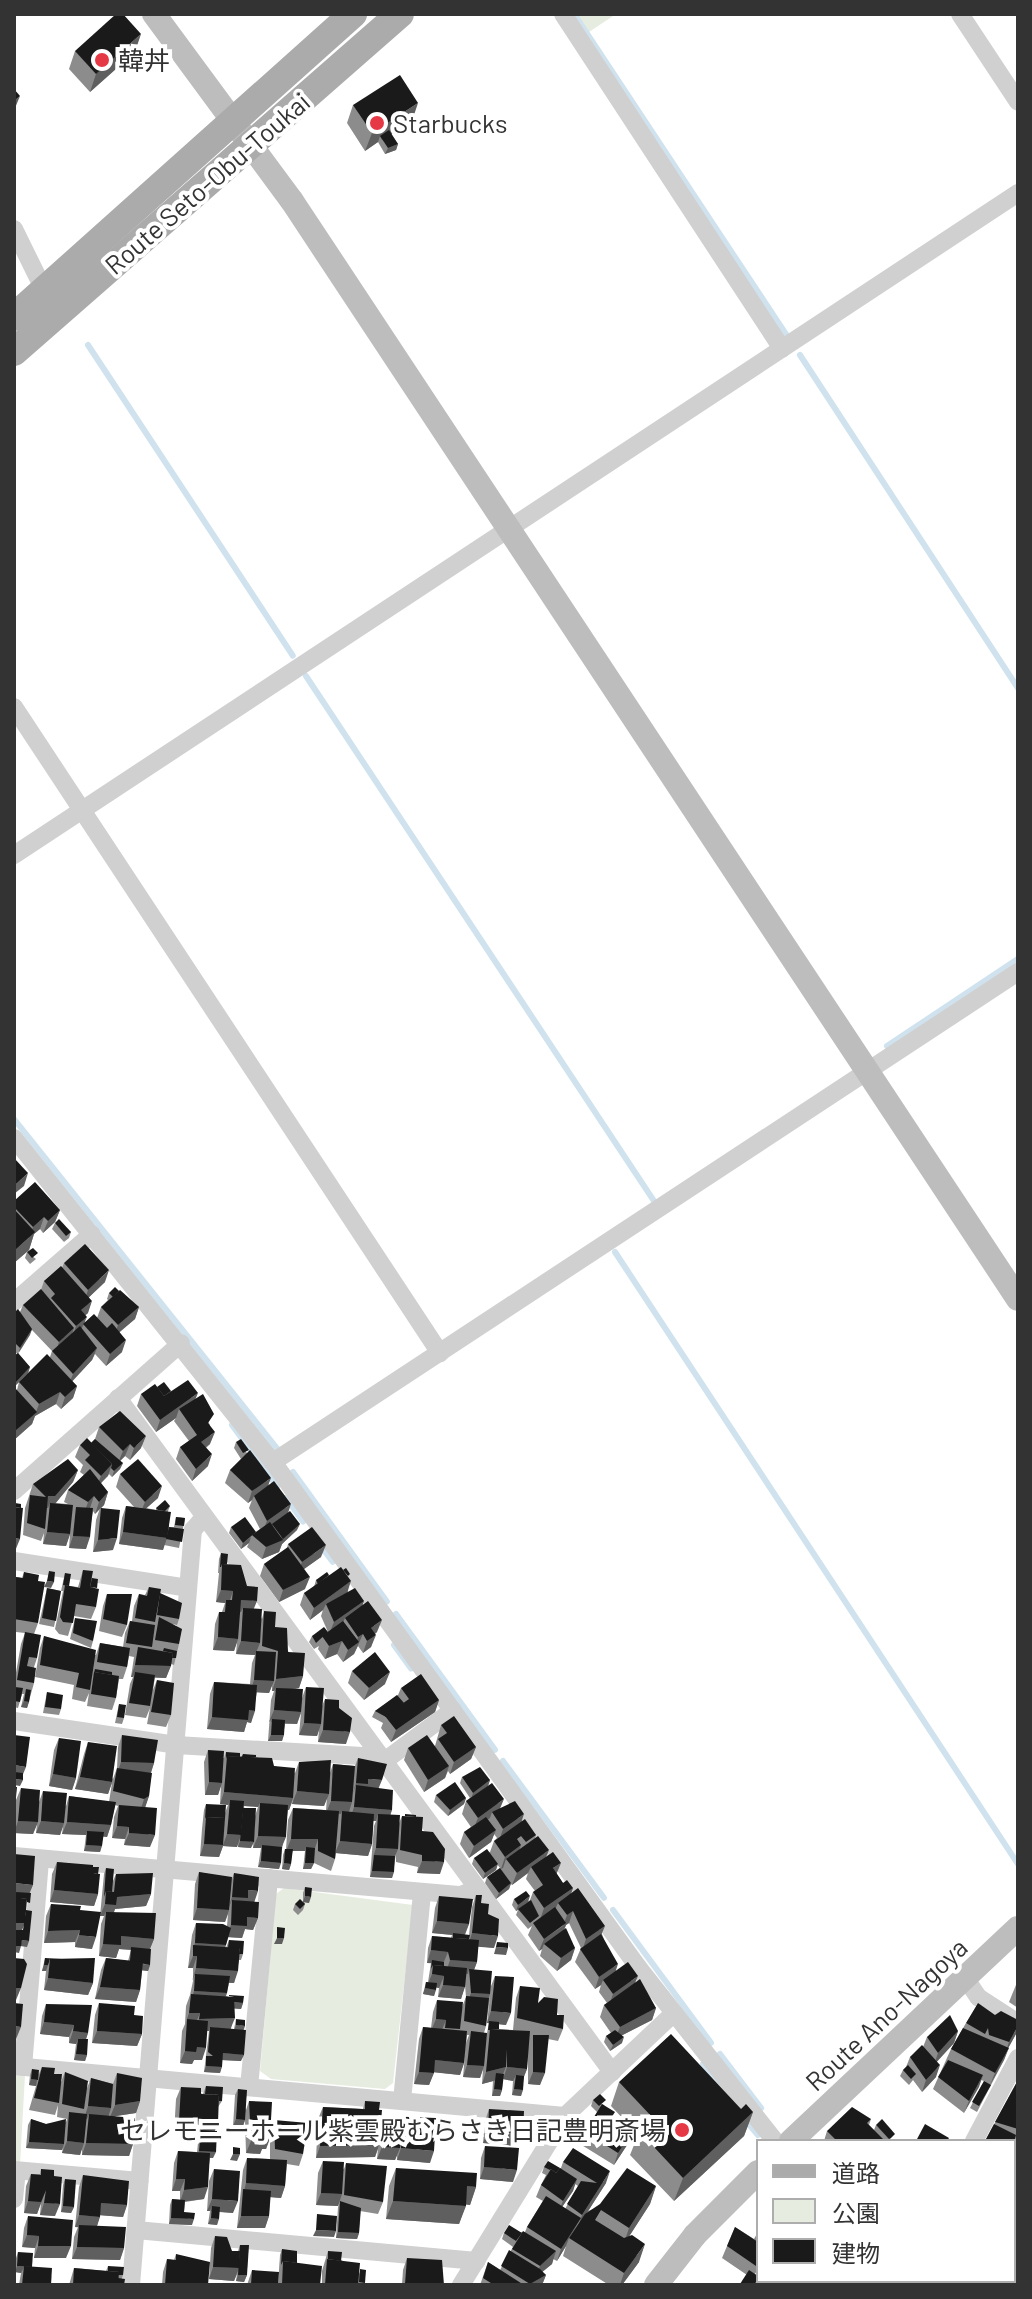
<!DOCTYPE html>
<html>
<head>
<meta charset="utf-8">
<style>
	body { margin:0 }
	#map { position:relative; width:1032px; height:2299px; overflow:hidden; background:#fff; font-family:Barlow,"Noto Sans JP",sans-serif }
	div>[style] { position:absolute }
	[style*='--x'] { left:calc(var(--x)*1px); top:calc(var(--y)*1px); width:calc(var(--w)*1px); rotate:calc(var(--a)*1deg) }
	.green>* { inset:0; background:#e6ecdf }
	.stream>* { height:6px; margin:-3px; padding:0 3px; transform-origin:3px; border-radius:3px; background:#cfe2ee }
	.street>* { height:18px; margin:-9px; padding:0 9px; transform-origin:9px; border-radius:9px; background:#d0d0d0 }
	.secondary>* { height:24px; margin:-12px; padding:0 12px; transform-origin:12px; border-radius:12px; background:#bdbdbd }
	.primary>* { height:28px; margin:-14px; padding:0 14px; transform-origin:14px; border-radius:14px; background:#ababab }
	.wall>* { inset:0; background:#8c8c8c }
	.shaded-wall>* { inset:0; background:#5f5f5f }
	.building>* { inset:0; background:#1a1a1a }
	.dots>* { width:22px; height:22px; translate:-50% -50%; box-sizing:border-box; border:4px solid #fff; border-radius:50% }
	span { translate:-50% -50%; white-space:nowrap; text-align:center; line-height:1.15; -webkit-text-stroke:8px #fff; paint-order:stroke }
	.poi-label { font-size:26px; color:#333 }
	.left { translate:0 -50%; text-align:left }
	.right { translate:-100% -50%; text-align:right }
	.street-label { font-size:26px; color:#333 }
	.frame { position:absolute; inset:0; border:16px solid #333; pointer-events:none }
	.legend { position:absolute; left:756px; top:2139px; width:260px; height:144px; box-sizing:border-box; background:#fff; border:2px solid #adadad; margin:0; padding:10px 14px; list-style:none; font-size:24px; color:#333 }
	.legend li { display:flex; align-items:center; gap:16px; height:40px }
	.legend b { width:40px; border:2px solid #adadad }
</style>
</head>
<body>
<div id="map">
	<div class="green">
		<i style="clip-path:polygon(577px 14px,616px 14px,589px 32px)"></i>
		<i style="clip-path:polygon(284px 1888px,413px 1905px,393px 2083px,385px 2089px,271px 2079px,260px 2071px,276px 1894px)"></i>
		<i style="clip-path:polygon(14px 2074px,25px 2075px,20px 2164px,14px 2163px)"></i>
	</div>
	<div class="stream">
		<i style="--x:574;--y:14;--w:384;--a:56.5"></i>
		<i style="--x:88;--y:345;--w:372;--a:56.6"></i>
		<i style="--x:800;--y:355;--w:398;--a:56.8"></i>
		<i style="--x:306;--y:676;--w:630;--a:56.46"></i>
		<i style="--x:887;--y:1046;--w:157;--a:-33.6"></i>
		<i style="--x:14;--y:1119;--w:423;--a:51.4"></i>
		<i style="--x:615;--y:1252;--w:733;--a:56.64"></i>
		<i style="--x:232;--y:1425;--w:76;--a:53.6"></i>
		<i style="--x:293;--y:1472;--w:160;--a:54.1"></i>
		<i style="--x:286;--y:1498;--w:29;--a:54"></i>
		<i style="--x:320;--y:1545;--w:21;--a:53"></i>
		<i style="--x:396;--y:1614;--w:168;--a:53.9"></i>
		<i style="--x:394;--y:1645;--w:29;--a:54"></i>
		<i style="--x:503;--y:1761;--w:170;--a:53.6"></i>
		<i style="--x:613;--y:1910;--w:165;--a:53.6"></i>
		<i style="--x:720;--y:2054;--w:68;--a:52.8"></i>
		<i style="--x:703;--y:2064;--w:29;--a:54"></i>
		<i style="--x:747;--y:2122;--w:17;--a:50"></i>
	</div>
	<div class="street">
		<i style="--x:563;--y:14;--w:400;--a:56.8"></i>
		<i style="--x:960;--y:14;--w:105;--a:56.6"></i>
		<i style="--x:14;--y:229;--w:68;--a:63.8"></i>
		<i style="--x:14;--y:707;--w:774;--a:56.6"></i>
		<i style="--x:14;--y:855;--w:1203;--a:-33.4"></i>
		<i style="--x:14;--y:1138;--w:415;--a:51.4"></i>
		<i style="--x:273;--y:1462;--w:623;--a:54.14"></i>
		<i style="--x:638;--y:1967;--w:221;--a:51.8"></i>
		<i style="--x:14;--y:1302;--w:103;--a:-41.1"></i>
		<i style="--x:118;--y:1398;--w:836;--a:53.76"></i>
		<i style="--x:273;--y:1462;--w:892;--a:-33.33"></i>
		<i style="--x:14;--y:1491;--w:223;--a:-41.5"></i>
		<i style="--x:14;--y:1561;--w:176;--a:8.8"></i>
		<i style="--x:14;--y:1721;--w:164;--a:8.4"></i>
		<i style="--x:176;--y:1745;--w:203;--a:3.4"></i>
		<i style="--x:383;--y:1762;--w:87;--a:-36.6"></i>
		<i style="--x:14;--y:1856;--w:449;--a:5"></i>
		<i style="--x:461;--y:1895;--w:14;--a:-21"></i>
		<i style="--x:966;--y:1979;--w:22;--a:56"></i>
		<i style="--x:978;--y:1997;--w:48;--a:33"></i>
		<i style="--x:14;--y:2066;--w:553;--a:5.19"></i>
		<i style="--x:23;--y:2067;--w:209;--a:-85.3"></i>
		<i style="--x:249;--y:2087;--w:210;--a:-84.5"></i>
		<i style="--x:402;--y:2101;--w:210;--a:-84.5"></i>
		<i style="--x:974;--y:2141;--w:94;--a:-62.1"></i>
		<i style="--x:14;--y:2170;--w:126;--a:5"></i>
		<i style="--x:14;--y:2199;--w:28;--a:-84"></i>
		<i style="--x:136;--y:2230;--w:342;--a:5.2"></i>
		<i style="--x:970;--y:2281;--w:7;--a:34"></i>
		<i style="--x:131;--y:2285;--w:758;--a:-85.31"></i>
		<i style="--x:193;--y:1530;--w:17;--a:-50"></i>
		<i style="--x:461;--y:2285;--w:198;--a:-58.4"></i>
		<i style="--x:565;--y:2116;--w:150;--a:-43.4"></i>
		<i style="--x:840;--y:2285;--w:4;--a:-63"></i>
		<i style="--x:945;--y:2285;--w:4;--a:-76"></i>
	</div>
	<div class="secondary">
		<i style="--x:154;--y:14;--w:232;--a:53.6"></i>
		<i style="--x:292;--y:201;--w:1316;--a:56.53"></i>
		<i style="--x:791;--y:2141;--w:311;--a:-43.2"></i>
		<i style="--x:656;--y:2285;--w:63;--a:-52"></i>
		<i style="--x:695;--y:2235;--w:89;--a:-45"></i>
	</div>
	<div class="primary">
		<i style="--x:14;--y:317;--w:455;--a:-41.8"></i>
		<i style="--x:14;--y:352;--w:513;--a:-41.21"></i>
	</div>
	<div class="wall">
		<i style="clip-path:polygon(75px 51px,135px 52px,90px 92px,69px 69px)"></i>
		<i style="clip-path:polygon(353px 105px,412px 121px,391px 134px,398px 144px,396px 150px,385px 154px,378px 142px,365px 151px,347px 123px)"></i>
		<i style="clip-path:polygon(14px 1201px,60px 1210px,55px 1222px,43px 1233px,40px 1229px,34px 1234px,29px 1250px,14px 1263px)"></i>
		<i style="clip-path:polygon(55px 1223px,71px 1232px,69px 1238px,64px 1242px,52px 1229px)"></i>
		<i style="clip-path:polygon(27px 1252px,36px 1259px,30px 1264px,25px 1258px)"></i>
		<i style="clip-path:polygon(64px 1263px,105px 1282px,89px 1297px,88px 1313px,85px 1315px,85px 1322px,97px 1318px,101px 1307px,108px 1300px,107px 1299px,109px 1293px,119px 1291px,139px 1307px,135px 1319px,119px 1332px,122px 1352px,106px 1366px,95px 1354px,92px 1360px,72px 1381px,77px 1386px,73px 1398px,61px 1409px,56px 1404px,35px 1416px,32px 1424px,14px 1440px,14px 1391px,17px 1390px,19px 1382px,50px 1357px,52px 1351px,32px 1330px,18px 1353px,30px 1367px,28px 1373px,14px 1387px,14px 1356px,17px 1354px,14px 1350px,14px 1313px,20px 1312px,23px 1305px,41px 1290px,44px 1281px,62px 1268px)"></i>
		<i style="clip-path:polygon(157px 1387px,196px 1399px,210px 1425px,210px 1444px,206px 1448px,208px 1466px,192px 1481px,176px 1459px,180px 1447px,189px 1441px,174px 1421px,176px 1418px,156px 1432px,137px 1406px,141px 1394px)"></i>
		<i style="clip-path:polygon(99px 1427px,141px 1448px,130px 1460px,125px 1456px,120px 1461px,123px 1463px,120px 1469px,112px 1477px,109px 1474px,101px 1483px,108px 1492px,104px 1505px,101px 1508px,113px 1550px,93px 1552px,96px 1520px,100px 1508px,95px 1514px,93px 1511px,86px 1549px,69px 1548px,70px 1534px,66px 1546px,43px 1544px,44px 1533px,41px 1541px,23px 1535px,25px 1508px,33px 1484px,78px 1470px,73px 1482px,55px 1503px,68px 1504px,64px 1502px,68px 1490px,84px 1475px,80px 1472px,83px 1465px,75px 1457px,80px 1445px,91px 1443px,95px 1439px)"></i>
		<i style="clip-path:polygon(236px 1442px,247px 1453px,288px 1513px,297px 1530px,282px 1544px,279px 1552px,262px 1559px,247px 1547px,249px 1543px,241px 1549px,229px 1533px,231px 1527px,256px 1532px,260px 1529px,249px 1508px,252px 1500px,248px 1503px,225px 1483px,230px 1470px,241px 1459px,234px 1448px)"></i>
		<i style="clip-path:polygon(120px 1474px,158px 1498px,146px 1508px,156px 1510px,156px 1508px,170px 1506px,168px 1511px,169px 1527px,174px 1527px,176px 1517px,185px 1518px,179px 1548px,164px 1545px,163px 1550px,119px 1544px,122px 1518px,126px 1506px,134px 1507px,116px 1487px)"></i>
		<i style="clip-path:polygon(288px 1544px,321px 1557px,304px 1569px,305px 1589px,279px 1602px,260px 1576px,264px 1564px,287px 1548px)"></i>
		<i style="clip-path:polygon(221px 1553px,227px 1564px,247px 1586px,254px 1608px,262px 1619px,264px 1611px,303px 1676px,299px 1688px,295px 1689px,302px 1698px,306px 1687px,322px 1706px,325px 1699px,339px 1708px,346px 1744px,318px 1742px,319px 1729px,317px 1736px,299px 1735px,301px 1713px,297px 1724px,285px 1724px,282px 1741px,268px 1741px,271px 1700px,274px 1691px,272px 1691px,272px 1685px,269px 1693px,257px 1692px,251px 1723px,247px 1722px,244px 1732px,207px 1729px,210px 1694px,214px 1682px,250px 1684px,252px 1663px,255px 1655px,236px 1654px,237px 1642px,234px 1651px,213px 1650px,215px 1624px,219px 1612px,222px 1612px,225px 1603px,216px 1602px,219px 1573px,218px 1573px,219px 1559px)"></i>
		<i style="clip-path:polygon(83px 1570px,92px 1578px,96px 1607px,91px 1619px,74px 1616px,68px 1636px,59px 1634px,55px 1629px,63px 1591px,61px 1591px,54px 1627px,39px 1624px,47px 1588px,61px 1591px,65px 1573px,69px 1586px,78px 1587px)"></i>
		<i style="clip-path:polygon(24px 1572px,38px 1581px,38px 1623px,34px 1634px,37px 1658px,34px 1667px,34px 1683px,27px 1708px,21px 1707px,24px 1694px,22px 1694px,18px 1708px,14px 1707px,14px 1684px,21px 1644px,25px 1633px,16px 1632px,14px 1655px,14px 1583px,16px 1577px,22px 1578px)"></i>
		<i style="clip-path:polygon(329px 1575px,349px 1578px,348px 1592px,364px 1601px,362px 1606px,377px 1632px,375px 1634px,371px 1647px,363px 1653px,358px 1646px,354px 1654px,343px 1662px,337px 1654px,325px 1659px,318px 1649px,319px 1646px,314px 1649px,309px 1642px,312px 1636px,328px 1632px,321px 1616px,323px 1610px,310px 1620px,300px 1605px,304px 1593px,314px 1587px,316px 1580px)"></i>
		<i style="clip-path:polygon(149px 1587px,160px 1595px,179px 1619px,177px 1625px,171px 1624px,179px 1644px,174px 1665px,171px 1664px,166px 1678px,155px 1677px,153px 1690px,157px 1680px,171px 1715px,166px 1727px,147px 1724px,150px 1708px,146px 1718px,125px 1715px,130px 1684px,133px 1677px,131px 1677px,134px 1657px,129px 1656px,127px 1667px,123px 1679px,119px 1679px,116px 1698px,112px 1710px,87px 1706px,89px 1693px,85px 1702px,72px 1699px,74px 1685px,35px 1677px,40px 1648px,44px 1636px,96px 1655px,100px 1643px,123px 1647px,125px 1633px,130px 1621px,132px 1621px,134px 1606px,139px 1594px,145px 1595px)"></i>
		<i style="clip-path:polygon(107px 1594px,127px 1625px,122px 1637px,99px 1631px,103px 1606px)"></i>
		<i style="clip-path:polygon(75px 1618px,93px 1641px,91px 1648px,70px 1639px)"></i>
		<i style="clip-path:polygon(352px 1671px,385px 1684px,364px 1700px,348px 1683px)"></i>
		<i style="clip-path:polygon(401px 1688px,439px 1700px,435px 1712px,391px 1742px,381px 1728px,383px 1723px,372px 1717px,375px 1711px,398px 1695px)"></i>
		<i style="clip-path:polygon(47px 1692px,61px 1709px,59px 1715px,43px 1713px)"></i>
		<i style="clip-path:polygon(119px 1704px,124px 1718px,122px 1724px,115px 1723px)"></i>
		<i style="clip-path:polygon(441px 1725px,476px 1747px,471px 1759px,450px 1774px,448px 1771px,445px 1778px,424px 1792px,404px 1760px,408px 1748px,435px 1746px)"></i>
		<i style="clip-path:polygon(122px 1735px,154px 1763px,151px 1773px,149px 1796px,145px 1807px,150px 1847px,124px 1845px,125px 1839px,112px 1838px,114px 1817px,118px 1806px,115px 1805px,111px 1825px,107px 1837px,103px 1836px,100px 1852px,84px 1851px,86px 1835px,62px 1834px,63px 1826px,60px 1835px,36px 1833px,37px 1824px,33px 1834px,14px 1833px,16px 1800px,21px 1788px,39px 1802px,43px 1791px,66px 1806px,69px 1796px,109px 1802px,112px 1783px,108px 1794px,75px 1789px,84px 1754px,88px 1742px,113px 1779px,117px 1768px,118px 1747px)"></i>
		<i style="clip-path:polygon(59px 1738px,76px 1778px,72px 1790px,49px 1786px,54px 1750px)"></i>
		<i style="clip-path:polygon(208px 1750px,224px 1758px,226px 1752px,240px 1757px,241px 1757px,243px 1754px,256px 1757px,274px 1766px,295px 1773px,299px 1762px,330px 1773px,333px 1764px,355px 1766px,358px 1758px,392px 1810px,390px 1814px,399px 1823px,402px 1816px,422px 1831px,440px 1874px,417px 1873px,418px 1867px,396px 1862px,396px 1854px,392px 1878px,370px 1877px,374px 1826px,376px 1821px,373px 1821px,372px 1844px,368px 1856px,336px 1853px,335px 1859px,331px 1871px,314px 1863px,311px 1869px,303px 1869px,305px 1851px,292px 1851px,291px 1864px,289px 1870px,282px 1869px,283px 1855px,285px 1849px,286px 1849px,288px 1820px,293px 1808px,326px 1810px,327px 1797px,324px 1806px,292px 1804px,293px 1800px,289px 1810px,288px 1810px,279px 1869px,258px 1867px,261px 1848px,253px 1848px,255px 1816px,258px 1807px,244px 1806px,251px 1848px,238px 1847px,238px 1844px,237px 1847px,223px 1846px,219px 1857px,200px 1856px,202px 1829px,204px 1810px,206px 1804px,225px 1813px,228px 1805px,220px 1804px,221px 1785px,218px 1795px,205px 1795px,204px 1762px)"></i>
		<i style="clip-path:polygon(462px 1777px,490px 1780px,488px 1786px,500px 1808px,522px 1821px,536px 1835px,535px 1838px,557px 1874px,563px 1883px,573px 1888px,571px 1893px,602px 1934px,616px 1971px,635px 1983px,656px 2008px,652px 2020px,622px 2035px,622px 2043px,610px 2051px,604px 2042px,606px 2036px,611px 2033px,600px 2017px,604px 2005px,607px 2003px,599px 1992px,601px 1985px,595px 1989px,575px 1962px,581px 1948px,569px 1923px,566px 1925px,564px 1930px,575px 1948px,571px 1960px,557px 1971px,540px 1956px,542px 1949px,539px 1951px,528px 1935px,532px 1926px,528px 1929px,516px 1915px,518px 1910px,516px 1911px,512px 1905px,514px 1899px,529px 1901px,530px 1900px,533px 1892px,535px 1891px,526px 1879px,528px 1873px,512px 1885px,511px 1884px,509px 1889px,496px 1899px,485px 1883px,487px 1877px,500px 1868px,497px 1864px,496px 1870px,483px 1879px,472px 1864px,474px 1858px,490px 1852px,494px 1841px,497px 1838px,494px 1834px,491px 1842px,469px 1858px,460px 1844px,464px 1832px,471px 1827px,462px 1814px,466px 1801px,470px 1798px,460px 1783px)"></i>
		<i style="clip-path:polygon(436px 1795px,466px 1798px,464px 1804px,448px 1816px,434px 1802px)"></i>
		<i style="clip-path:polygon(57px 1862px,93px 1867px,98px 1894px,94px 1906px,50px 1902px,52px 1874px)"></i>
		<i style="clip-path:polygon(106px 1868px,113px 1881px,116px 1874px,151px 1894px,146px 1906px,115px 1909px,114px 1912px,154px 1939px,150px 1949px,150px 1965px,148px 1971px,142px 1970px,140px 1990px,136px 2002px,95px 1999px,101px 1970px,106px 1958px,128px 1961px,131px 1950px,119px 1949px,116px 1958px,99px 1956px,101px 1924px,104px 1916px,100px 1916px,104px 1874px)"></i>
		<i style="clip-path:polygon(199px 1872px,232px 1879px,234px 1873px,254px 1902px,258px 1918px,253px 1930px,245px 1929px,242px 1938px,228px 1937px,225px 1948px,226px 1948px,229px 1940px,243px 1954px,241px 1960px,239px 1960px,234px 1983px,229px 1983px,226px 1996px,243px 2003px,241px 2009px,234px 2008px,231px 2029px,234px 2029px,236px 2019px,243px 2030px,241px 2061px,222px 2060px,220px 2073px,204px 2072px,209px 2031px,207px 2031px,202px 2060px,194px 2060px,192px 2064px,180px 2063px,182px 2031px,185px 2024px,186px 2006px,190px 1995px,193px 1981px,193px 1968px,188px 1968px,192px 1935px,196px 1923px,227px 1926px,228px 1914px,225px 1922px,193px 1920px,195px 1884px)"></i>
		<i style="clip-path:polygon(305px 1887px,309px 1903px,304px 1902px,305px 1904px,303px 1910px,298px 1915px,293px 1910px,295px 1904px,303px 1902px,303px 1893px)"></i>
		<i style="clip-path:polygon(evenodd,476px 1895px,488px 1914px,494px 1948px,478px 1946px,477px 1962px,474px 1970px,491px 1986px,495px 1976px,506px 2025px,499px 2024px,499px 2029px,513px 2030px,516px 1998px,520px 1986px,538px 2003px,557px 2015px,563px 2029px,558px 2041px,548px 2039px,540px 2085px,528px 2084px,528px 2054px,527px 2069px,524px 2077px,521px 2096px,512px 2095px,513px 2081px,503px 2079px,502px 2090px,500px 2096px,492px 2096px,493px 2081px,482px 2084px,483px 2069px,480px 2078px,463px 2077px,466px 2043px,469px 2035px,467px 2035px,464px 2063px,460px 2075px,434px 2072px,429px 2085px,414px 2084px,419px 2039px,423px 2027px,431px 2028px,433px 2012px,437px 2000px,462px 2007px,466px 1997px,465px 1985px,461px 1999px,438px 1997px,439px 1988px,436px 1987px,434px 1996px,423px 1994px,426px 1982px,428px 1982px,431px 1963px,427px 1963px,428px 1948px,432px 1936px,451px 1938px,452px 1935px,432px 1933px,435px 1908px,439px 1896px,469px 1924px,465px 1935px,469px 1935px,472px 1907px,476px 1895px,490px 1996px,487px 2023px,489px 2023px,487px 2033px,484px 2033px,486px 2026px,490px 1996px)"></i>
		<i style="clip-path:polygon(51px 1904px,80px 1910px,92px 1949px,75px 1947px,75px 1942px,44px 1943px,46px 1916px)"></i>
		<i style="clip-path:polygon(45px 1958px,93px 1983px,88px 1995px,44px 1990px,46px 1971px,42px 1971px)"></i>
		<i style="clip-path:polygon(1018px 1980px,1018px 2008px,1009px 2002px)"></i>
		<i style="clip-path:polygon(99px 2003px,142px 2034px,137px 2046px,92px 2043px,95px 2015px)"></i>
		<i style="clip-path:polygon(46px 2004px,88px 2033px,86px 2039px,87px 2055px,85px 2061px,74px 2060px,76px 2044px,69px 2043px,69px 2037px,40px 2034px,42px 2016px)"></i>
		<i style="clip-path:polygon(966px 2023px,1016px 2034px,1008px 2048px,1004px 2060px,977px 2112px,970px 2108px,984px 2081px,981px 2080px,964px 2113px,933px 2089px,951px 2049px)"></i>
		<i style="clip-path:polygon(958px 2031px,954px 2043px,937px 2061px,936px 2077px,922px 2092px,913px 2080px,909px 2085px,900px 2076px,903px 2070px,906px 2067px,910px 2057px,923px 2047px,927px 2037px)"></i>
		<i style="clip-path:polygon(42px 2067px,54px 2074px,61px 2082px,65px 2072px,87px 2088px,91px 2078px,113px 2084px,117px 2073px,140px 2101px,136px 2113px,115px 2116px,133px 2144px,129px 2156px,82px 2155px,82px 2148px,80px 2155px,62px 2153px,63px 2147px,62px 2150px,26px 2148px,28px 2125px,31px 2119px,46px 2124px,66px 2122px,67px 2119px,57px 2117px,58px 2105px,55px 2115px,29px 2110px,36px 2086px,29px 2085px,30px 2075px,32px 2069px,39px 2074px)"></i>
		<i style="clip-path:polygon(1018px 2080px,1018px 2142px,985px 2141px)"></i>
		<i style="clip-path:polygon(619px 2082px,741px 2109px,753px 2112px,744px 2136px,674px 2201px,630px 2155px,638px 2135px,634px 2130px,631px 2139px,614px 2165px,580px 2144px,585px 2132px,597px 2112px,591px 2106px,593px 2100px,604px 2105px,612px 2118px,628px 2124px,611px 2106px)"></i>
		<i style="clip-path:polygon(206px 2086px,222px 2101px,218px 2107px,215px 2131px,213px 2158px,210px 2158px,204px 2199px,185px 2202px,184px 2212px,192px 2225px,169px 2224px,170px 2205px,172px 2199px,180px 2200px,180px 2191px,172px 2191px,174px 2163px,178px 2151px,197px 2152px,199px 2134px,174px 2133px,176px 2099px,181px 2087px,203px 2094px)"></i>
		<i style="clip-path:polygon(238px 2089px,246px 2110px,249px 2101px,271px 2128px,274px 2120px,303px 2154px,299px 2166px,287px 2164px,285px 2186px,281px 2198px,270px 2197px,269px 2216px,265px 2228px,237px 2228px,243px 2170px,247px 2158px,270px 2159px,270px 2139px,266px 2149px,262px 2149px,260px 2154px,246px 2153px,245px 2120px,243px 2126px,233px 2126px,235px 2095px)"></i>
		<i style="clip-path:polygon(365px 2101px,379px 2110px,381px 2124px,383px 2116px,430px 2163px,397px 2160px,397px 2155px,395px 2160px,377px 2159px,378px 2149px,375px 2157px,316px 2158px,318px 2119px,323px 2107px,363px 2109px)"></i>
		<i style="clip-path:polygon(489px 2109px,523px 2134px,518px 2146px,483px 2143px,485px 2121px)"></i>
		<i style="clip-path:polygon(871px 2119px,869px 2125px,874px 2130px,876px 2125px,893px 2141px,824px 2141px,827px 2131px)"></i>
		<i style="clip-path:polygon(1018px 2144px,1018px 2163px,1014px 2161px,1014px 2154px)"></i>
		<i style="clip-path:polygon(485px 2146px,513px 2182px,480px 2179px,481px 2158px)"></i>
		<i style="clip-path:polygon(323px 2161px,344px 2169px,346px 2163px,383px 2202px,378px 2214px,360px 2211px,359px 2233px,357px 2239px,336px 2238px,338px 2207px,340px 2201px,338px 2206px,316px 2205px,318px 2173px)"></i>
		<i style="clip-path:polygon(evenodd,563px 2162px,606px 2183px,588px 2211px,656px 2186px,650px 2204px,629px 2236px,639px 2262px,622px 2285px,609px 2285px,563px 2256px,566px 2246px,557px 2261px,553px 2259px,552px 2264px,542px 2272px,546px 2275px,542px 2285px,480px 2285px,488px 2262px,500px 2270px,513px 2247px,502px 2239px,504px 2233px,525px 2232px,527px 2227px,543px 2201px,536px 2197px,541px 2185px,546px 2175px,542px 2173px,544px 2167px,561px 2168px,563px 2162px,575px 2184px,578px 2186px,565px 2209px,562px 2207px,573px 2191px,575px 2184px)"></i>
		<i style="clip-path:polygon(396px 2168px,476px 2187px,470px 2205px,466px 2204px,459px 2224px,386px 2219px,389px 2186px)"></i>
		<i style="clip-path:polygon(41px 2169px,54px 2176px,55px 2216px,40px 2215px,41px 2202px,37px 2214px,24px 2213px,26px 2186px,31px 2174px,40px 2174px)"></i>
		<i style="clip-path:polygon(214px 2169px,233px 2213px,219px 2212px,217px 2225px,208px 2224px,210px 2211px,207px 2211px,209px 2181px)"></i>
		<i style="clip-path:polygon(83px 2175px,127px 2205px,123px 2217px,100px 2215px,97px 2226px,124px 2248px,120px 2260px,72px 2259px,74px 2237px,78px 2227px,75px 2227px,79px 2187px)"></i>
		<i style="clip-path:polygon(65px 2179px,74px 2207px,71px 2213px,61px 2212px,63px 2185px)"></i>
		<i style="clip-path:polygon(1014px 2192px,1018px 2194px,1018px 2235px,1014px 2233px)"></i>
		<i style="clip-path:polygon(28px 2216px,66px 2258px,34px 2258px,35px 2248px,22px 2247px,24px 2228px)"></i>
		<i style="clip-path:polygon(735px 2227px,754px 2239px,758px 2232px,758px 2269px,755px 2274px,756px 2285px,740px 2285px,747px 2275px,722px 2258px)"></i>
		<i style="clip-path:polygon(215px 2236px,232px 2251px,238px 2251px,240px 2245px,247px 2275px,244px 2282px,236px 2281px,237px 2274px,234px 2281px,209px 2279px,211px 2248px)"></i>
		<i style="clip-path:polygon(282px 2249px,297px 2263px,320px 2285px,278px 2285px,280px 2255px)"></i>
		<i style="clip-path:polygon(328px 2251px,359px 2272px,365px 2283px,364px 2285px,322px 2285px,322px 2271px)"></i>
		<i style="clip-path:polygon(18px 2252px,32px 2267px,51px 2285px,19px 2285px,21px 2273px,15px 2272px,16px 2258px)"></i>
		<i style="clip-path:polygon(176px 2254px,208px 2285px,162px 2285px,163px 2272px,167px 2259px,174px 2260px)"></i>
		<i style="clip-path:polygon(407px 2258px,444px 2285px,402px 2285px,403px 2270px)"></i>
		<i style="clip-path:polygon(108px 2266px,123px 2275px,122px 2279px,124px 2285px,69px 2285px,74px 2268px,106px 2271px)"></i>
		<i style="clip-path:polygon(252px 2270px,278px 2285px,247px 2285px)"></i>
	</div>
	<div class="shaded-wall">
		<i style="clip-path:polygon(141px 34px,135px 52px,90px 92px,96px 74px)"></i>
		<i style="clip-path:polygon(20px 96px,15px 108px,14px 109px,14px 101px)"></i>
		<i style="clip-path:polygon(418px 103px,412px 121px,382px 140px,380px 136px,378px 142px,365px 151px,372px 133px)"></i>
		<i style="clip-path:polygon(398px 144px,396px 150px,385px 154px,388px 148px)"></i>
		<i style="clip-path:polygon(28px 1173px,24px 1186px,14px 1194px,14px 1186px)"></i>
		<i style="clip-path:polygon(60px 1210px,55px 1222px,43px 1233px,48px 1221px)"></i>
		<i style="clip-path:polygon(44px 1217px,40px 1229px,34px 1234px,29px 1250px,14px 1263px,14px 1251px,29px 1238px,33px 1227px)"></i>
		<i style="clip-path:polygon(109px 1270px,105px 1282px,84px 1302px,88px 1290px)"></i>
		<i style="clip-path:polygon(92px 1301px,88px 1313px,77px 1323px,81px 1310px)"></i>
		<i style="clip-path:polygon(139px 1307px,135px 1319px,114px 1337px,118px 1325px)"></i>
		<i style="clip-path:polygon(87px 1317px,81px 1330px,72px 1338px,76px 1326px)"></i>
		<i style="clip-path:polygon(74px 1328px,70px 1340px,55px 1354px,59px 1342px)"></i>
		<i style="clip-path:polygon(32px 1329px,30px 1335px,18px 1354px,20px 1348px)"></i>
		<i style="clip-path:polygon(126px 1340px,122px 1352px,106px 1366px,110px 1354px)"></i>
		<i style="clip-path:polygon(97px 1348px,92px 1360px,68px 1386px,73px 1374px)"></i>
		<i style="clip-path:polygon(30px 1367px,28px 1373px,14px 1387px,16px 1382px)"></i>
		<i style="clip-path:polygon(77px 1386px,73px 1398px,61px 1409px,65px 1397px)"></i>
		<i style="clip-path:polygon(60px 1392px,56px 1404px,35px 1416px,32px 1424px,14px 1440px,15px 1431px,36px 1412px,39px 1404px)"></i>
		<i style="clip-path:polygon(198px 1393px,193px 1405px,179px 1409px,176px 1418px,156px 1432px,160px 1420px)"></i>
		<i style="clip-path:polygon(215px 1432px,210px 1444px,196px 1454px,201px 1442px)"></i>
		<i style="clip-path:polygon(146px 1436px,141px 1448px,130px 1460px,134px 1448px)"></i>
		<i style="clip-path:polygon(130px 1444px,125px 1456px,118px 1463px,123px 1451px)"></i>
		<i style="clip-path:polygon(212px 1454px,208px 1466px,192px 1481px,196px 1469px)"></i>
		<i style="clip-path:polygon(123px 1463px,120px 1469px,112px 1477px,114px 1471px)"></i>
		<i style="clip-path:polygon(112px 1464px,108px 1476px,96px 1488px,101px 1476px)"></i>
		<i style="clip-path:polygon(78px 1470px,73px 1482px,51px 1509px,50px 1503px,48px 1508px,44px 1508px,48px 1496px)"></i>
		<i style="clip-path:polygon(271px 1478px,266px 1491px,254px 1496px,252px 1500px,248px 1503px,252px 1491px)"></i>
		<i style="clip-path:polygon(162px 1486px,158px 1498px,140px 1514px,145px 1502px)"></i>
		<i style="clip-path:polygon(108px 1492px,104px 1505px,95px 1514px,99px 1502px)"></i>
		<i style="clip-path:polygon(94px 1496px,90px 1508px,84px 1514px,88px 1502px)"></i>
		<i style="clip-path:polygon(291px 1504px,287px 1516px,262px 1533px,267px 1521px)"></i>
		<i style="clip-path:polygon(300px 1524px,297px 1530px,282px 1544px,279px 1552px,262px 1559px,266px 1547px)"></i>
		<i style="clip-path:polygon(47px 1532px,70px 1534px,66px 1546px,43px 1544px)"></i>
		<i style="clip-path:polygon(123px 1532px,167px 1538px,163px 1550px,119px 1544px)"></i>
		<i style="clip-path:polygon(73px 1536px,90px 1537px,86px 1549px,69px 1548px)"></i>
		<i style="clip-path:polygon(251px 1537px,249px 1543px,241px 1549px,243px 1543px)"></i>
		<i style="clip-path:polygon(14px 1538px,20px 1539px,15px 1551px,14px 1551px)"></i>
		<i style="clip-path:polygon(117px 1538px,113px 1550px,93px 1552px,98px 1540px)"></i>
		<i style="clip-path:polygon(326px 1545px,321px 1557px,297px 1574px,302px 1562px)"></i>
		<i style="clip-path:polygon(310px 1577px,305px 1589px,279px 1602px,283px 1590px)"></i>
		<i style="clip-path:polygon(47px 1581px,54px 1582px,51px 1588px,44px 1587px)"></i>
		<i style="clip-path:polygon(351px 1581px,347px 1593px,326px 1604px,323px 1610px,310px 1620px,314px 1608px)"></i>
		<i style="clip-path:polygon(221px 1590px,233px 1591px,229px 1603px,226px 1600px,225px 1603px,216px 1602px)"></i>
		<i style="clip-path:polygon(241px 1600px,257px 1601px,252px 1613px,243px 1608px,241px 1612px,237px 1612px)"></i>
		<i style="clip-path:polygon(364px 1601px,360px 1613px,345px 1618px,342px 1625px,329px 1634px,334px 1622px)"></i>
		<i style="clip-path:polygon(382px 1620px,377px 1632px,366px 1640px,371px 1628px)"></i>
		<i style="clip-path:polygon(363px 1634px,354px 1654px,343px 1662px,348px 1650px,356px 1644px,358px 1637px)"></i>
		<i style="clip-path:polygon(376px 1635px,371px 1647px,363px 1653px,367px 1641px)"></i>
		<i style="clip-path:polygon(218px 1637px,238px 1639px,234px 1651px,213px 1650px)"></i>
		<i style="clip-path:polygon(241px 1641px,260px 1643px,255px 1655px,236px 1654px)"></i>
		<i style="clip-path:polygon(342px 1641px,337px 1654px,325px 1659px,329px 1646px)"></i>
		<i style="clip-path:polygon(135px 1665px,171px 1666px,166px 1678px,134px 1677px,135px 1672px,133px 1677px,131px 1677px)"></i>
		<i style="clip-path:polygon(390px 1672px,385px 1684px,364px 1700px,369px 1688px)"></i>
		<i style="clip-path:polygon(303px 1676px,299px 1688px,275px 1691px,276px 1688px,274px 1691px,272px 1691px,276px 1679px)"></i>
		<i style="clip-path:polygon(254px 1680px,274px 1681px,269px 1693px,250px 1692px)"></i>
		<i style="clip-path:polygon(439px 1700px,435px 1712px,391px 1742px,396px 1730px)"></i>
		<i style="clip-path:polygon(24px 1701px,29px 1702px,27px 1708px,21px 1707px)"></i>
		<i style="clip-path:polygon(249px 1710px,255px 1711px,251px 1723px,247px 1722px,244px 1732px,207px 1729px,212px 1717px)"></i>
		<i style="clip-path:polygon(274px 1710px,301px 1712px,297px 1724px,271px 1722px,272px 1719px,269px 1722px)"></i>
		<i style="clip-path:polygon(304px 1723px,321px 1724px,317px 1736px,299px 1735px)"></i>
		<i style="clip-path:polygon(323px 1730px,350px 1732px,346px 1744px,318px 1742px)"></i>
		<i style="clip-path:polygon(271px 1735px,284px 1735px,282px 1741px,268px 1741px)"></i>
		<i style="clip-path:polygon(476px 1747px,471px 1759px,450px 1774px,454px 1762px)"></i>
		<i style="clip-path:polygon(121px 1762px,154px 1763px,150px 1775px,117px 1774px)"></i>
		<i style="clip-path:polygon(14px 1765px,26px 1767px,21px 1779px,14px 1778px)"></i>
		<i style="clip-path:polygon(449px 1766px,445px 1778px,424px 1792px,428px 1780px)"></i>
		<i style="clip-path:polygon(53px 1774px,76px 1778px,72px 1790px,49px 1786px)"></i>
		<i style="clip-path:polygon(80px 1777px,112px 1782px,108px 1794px,75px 1789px)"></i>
		<i style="clip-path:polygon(14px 1779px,23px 1780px,20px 1786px,14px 1785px)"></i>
		<i style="clip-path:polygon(368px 1779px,382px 1780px,377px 1792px,356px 1785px,352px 1795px,356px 1783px)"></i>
		<i style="clip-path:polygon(490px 1780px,488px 1786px,471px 1799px,473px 1793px)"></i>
		<i style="clip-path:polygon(209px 1782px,222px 1783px,218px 1795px,205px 1795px)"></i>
		<i style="clip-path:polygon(297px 1791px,329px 1794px,324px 1806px,292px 1804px)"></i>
		<i style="clip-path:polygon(224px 1792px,293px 1798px,289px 1810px,260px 1808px,260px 1803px,258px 1807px,229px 1805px,230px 1800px,228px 1805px,220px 1804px)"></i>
		<i style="clip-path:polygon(149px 1796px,145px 1808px,140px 1812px,144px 1799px)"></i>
		<i style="clip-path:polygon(466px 1798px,464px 1804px,448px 1816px,450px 1810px)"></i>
		<i style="clip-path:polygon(504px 1799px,499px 1811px,492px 1812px,490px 1818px,473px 1830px,478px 1818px)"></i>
		<i style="clip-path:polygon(331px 1801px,352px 1802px,348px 1815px,342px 1811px,341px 1814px,326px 1813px)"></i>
		<i style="clip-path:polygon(354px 1807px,392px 1810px,388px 1822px,378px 1814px,376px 1821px,350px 1819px)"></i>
		<i style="clip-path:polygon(524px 1814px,520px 1826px,499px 1841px,503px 1829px)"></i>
		<i style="clip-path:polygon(18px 1821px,38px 1822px,33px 1834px,14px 1833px)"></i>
		<i style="clip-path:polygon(41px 1821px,64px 1823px,60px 1835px,36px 1833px)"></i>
		<i style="clip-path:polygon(67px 1822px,111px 1825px,107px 1837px,87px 1835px,87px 1831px,86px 1835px,62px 1834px)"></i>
		<i style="clip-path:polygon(117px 1826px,129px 1827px,125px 1839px,112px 1838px)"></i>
		<i style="clip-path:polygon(496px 1830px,491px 1842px,469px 1858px,474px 1846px)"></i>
		<i style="clip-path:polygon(129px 1833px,155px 1835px,150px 1847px,124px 1845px)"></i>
		<i style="clip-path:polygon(227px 1834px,241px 1835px,237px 1847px,223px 1846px,219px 1857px,200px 1856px,204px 1844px,223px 1845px)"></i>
		<i style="clip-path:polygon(258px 1836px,286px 1837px,281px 1849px,262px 1845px,261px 1848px,253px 1848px)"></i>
		<i style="clip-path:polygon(291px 1839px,318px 1839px,314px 1851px,306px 1847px,305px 1851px,286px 1851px)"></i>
		<i style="clip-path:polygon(240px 1841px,254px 1842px,251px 1848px,238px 1847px)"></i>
		<i style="clip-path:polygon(340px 1841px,372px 1844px,368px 1856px,335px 1853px)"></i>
		<i style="clip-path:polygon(86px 1845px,102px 1846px,100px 1852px,84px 1851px)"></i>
		<i style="clip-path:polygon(521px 1845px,517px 1857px,506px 1859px,503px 1868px,501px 1869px,505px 1857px)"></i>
		<i style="clip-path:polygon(376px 1848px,398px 1849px,393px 1861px,374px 1855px,372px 1860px)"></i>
		<i style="clip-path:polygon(549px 1850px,544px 1862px,531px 1867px,528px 1873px,512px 1885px,517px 1873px)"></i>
		<i style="clip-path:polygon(261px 1861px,281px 1863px,279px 1869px,258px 1867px)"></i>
		<i style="clip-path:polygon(422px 1861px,444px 1862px,440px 1874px,417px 1873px)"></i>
		<i style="clip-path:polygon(284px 1863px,291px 1864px,289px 1870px,282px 1869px)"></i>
		<i style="clip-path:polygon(305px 1863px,314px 1863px,311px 1869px,303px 1869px)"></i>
		<i style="clip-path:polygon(561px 1863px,556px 1875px,553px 1868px)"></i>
		<i style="clip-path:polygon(498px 1864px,496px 1870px,483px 1879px,485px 1873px)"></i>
		<i style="clip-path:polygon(372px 1871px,394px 1872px,392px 1878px,370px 1877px)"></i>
		<i style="clip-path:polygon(14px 1883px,33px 1885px,28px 1897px,16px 1892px,14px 1896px)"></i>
		<i style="clip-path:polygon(511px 1883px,509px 1889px,496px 1899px,499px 1893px)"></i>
		<i style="clip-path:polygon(573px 1888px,569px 1900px,558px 1903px,555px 1910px,540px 1920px,544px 1908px)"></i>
		<i style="clip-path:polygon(54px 1890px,98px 1894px,94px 1906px,50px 1902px)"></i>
		<i style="clip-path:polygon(248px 1890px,258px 1891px,254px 1903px,232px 1900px,228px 1909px,232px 1897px)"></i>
		<i style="clip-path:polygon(151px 1894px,146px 1906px,115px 1909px,112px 1917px,106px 1912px,104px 1916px,100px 1916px,105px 1904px,117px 1897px)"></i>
		<i style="clip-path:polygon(305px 1896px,311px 1897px,309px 1903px,303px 1902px)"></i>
		<i style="clip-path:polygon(530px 1896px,528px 1902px,516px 1911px,518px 1905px)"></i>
		<i style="clip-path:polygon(197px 1908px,229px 1910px,225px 1922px,193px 1920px)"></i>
		<i style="clip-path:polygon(573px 1911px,569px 1923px,566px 1925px,562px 1935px,544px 1944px,542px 1949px,539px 1951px,544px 1939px,563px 1926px,567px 1915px)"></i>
		<i style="clip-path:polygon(247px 1917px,258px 1918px,253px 1930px,245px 1929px,242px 1938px,226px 1937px,231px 1925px)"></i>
		<i style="clip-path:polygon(437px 1921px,469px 1924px,464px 1936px,432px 1933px)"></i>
		<i style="clip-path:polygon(14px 1923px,25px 1923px,20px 1935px,14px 1935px)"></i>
		<i style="clip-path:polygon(605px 1926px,600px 1938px,582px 1951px,586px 1939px)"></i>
		<i style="clip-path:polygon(80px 1930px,75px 1942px,44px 1943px,48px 1931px)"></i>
		<i style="clip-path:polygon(472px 1933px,498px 1936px,494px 1948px,468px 1946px)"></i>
		<i style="clip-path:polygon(79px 1935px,96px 1937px,92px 1949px,75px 1947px)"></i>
		<i style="clip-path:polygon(121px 1936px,154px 1939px,149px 1951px,119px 1949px,116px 1958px,99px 1956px,103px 1944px)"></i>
		<i style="clip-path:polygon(277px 1938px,284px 1938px,282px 1944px,274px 1944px)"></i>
		<i style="clip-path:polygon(22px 1940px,29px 1941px,27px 1947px,20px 1946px)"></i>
		<i style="clip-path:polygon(195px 1943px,226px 1945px,221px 1958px,193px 1949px)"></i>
		<i style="clip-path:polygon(14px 1946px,21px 1946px,19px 1953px,14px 1952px)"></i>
		<i style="clip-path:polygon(496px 1947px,508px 1948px,506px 1955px,494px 1954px)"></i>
		<i style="clip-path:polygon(575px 1948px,571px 1960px,557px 1971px,561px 1958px)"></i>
		<i style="clip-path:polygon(431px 1950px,448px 1952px,443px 1964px,427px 1963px)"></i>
		<i style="clip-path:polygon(193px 1956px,197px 1956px,193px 1968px,188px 1968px)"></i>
		<i style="clip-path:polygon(450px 1960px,477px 1962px,472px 1975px,469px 1969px,468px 1974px,446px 1972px)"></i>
		<i style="clip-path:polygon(130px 1963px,150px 1965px,148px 1971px,128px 1969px)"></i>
		<i style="clip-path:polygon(618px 1964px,614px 1976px,603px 1980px,601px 1985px,595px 1989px,599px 1977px)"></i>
		<i style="clip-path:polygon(44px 1965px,48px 1965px,46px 1971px,42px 1971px)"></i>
		<i style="clip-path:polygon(196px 1968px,238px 1971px,234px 1983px,195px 1981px,195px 1974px,192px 1981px)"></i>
		<i style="clip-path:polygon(432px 1974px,444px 1976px,439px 1988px,427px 1986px)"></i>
		<i style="clip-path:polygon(638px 1976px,633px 1988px,609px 2006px,613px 1994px)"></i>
		<i style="clip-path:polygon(48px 1978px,93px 1983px,88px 1995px,44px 1990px)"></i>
		<i style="clip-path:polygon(443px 1985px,465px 1987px,461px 1999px,438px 1997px)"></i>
		<i style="clip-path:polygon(100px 1987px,140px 1990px,136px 2002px,95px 1999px)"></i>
		<i style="clip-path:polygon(14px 1988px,21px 1988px,16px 2000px,14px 2000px)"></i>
		<i style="clip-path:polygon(425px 1988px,436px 1990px,434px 1996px,423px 1994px)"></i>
		<i style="clip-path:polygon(194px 1991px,227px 1993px,222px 2005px,190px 2003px)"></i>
		<i style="clip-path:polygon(471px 1993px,490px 1994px,486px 2006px,466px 2005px)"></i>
		<i style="clip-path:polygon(229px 2002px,243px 2003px,241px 2009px,226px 2008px)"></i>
		<i style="clip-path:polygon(656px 2008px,652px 2020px,615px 2039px,620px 2027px)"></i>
		<i style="clip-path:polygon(491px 2011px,511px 2013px,506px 2025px,487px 2023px)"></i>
		<i style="clip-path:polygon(189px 2013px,200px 2013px,195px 2025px,187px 2019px)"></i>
		<i style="clip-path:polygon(235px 2018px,230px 2030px,210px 2027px,209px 2031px,195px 2031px,199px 2019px)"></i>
		<i style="clip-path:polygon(436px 2019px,446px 2020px,441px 2032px,431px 2031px)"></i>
		<i style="clip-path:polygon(44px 2022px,74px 2025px,69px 2037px,40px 2034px)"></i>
		<i style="clip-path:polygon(236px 2025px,245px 2026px,243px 2032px,234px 2031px)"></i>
		<i style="clip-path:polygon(14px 2026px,21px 2027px,16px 2039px,14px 2039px)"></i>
		<i style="clip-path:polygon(1018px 2026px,1016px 2034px,1005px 2054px,1009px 2042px)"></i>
		<i style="clip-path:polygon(73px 2031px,88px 2033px,84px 2045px,78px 2039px,76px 2044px,69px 2043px)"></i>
		<i style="clip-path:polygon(97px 2031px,142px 2034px,137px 2046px,92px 2043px)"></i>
		<i style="clip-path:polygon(958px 2031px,954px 2043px,934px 2065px,938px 2053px)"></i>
		<i style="clip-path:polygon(624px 2037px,622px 2043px,610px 2051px,613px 2045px)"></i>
		<i style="clip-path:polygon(197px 2047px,206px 2048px,202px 2060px,194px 2060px,192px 2064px,180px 2063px,185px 2051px)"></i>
		<i style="clip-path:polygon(1009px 2048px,1004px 2060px,990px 2085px,995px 2073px)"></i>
		<i style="clip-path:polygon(223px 2053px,244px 2055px,241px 2061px,221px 2060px)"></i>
		<i style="clip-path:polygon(76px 2054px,87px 2055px,85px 2061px,74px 2060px)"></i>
		<i style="clip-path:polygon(435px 2060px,464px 2063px,460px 2075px,431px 2072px)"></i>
		<i style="clip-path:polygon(467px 2065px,484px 2066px,480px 2078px,463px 2077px)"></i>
		<i style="clip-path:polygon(940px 2065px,936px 2077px,922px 2092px,926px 2080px)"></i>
		<i style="clip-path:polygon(206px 2066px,222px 2067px,220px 2073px,204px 2072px)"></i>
		<i style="clip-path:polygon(506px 2067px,501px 2079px,482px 2084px,486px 2072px)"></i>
		<i style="clip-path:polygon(507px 2067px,527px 2069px,522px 2081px,516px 2075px,513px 2081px,503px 2079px)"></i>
		<i style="clip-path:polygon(419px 2072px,434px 2073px,429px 2085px,414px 2084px)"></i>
		<i style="clip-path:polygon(533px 2072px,545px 2073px,540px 2085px,528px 2084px)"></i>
		<i style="clip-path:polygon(983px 2075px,979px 2087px,964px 2113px,969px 2101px)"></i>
		<i style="clip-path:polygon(31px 2079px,37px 2080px,36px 2086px,29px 2085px)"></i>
		<i style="clip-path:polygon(494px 2089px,502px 2090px,500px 2096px,492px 2096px)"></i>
		<i style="clip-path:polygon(514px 2089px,523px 2090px,521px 2096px,512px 2095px)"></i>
		<i style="clip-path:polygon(140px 2101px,136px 2113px,110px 2117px,115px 2105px)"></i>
		<i style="clip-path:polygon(88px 2106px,111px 2108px,107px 2121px,89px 2114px,87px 2119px,84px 2119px)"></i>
		<i style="clip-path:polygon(753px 2112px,744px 2136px,674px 2201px,683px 2178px)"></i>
		<i style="clip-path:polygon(236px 2119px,245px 2120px,243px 2126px,233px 2126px)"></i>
		<i style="clip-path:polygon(179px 2120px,218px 2123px,213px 2135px,201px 2130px,199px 2134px,174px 2133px)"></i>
		<i style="clip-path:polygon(635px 2127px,631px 2139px,614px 2165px,618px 2153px)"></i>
		<i style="clip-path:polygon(488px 2131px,523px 2134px,518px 2146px,483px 2143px)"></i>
		<i style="clip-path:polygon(265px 2137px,270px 2137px,266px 2149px,262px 2149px,260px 2154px,246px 2153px,251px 2141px)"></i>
		<i style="clip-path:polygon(67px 2141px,84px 2143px,80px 2155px,62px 2153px)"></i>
		<i style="clip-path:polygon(29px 2142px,64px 2144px,62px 2150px,26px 2148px)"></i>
		<i style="clip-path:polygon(86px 2143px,133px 2144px,129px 2156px,82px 2155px)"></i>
		<i style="clip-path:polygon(379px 2145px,375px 2157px,316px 2158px,320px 2146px)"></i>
		<i style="clip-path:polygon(382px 2147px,400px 2148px,395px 2160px,377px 2159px)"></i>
		<i style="clip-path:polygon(401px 2148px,434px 2151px,430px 2163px,397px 2160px)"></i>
		<i style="clip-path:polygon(199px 2151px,216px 2152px,213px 2158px,197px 2157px)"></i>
		<i style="clip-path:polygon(233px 2154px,240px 2154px,237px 2161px,230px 2160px)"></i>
		<i style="clip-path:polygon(484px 2167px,517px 2170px,513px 2182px,480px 2179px)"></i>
		<i style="clip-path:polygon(610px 2171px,606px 2183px,578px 2227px,582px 2215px)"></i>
		<i style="clip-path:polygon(176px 2179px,185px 2179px,180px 2191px,172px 2191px)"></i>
		<i style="clip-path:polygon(577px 2179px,573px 2191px,558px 2213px,563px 2201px)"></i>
		<i style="clip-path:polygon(246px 2183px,285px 2186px,281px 2198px,243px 2195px)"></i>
		<i style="clip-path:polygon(467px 2186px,476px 2187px,470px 2205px,461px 2204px)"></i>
		<i style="clip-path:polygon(656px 2186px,650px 2204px,623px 2246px,629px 2228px)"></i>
		<i style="clip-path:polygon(208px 2187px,204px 2199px,180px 2202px,184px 2190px)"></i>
		<i style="clip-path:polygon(46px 2190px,37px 2214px,24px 2213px,28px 2201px)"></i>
		<i style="clip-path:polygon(321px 2193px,342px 2194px,338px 2206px,316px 2205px)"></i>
		<i style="clip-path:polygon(212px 2199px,238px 2201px,233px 2213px,211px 2211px,212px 2206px,210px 2211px,207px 2211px)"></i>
		<i style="clip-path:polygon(393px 2201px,466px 2206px,459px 2224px,386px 2219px)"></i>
		<i style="clip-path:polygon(44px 2203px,60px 2204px,55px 2216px,40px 2215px)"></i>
		<i style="clip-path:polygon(101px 2203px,127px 2205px,123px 2217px,97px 2215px)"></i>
		<i style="clip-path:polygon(63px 2206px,74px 2207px,71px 2213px,61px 2212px)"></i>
		<i style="clip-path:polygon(79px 2215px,100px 2217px,96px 2229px,75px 2227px)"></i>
		<i style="clip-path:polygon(241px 2216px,269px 2216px,265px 2228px,237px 2228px)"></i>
		<i style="clip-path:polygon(171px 2218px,194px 2219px,192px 2225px,169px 2224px)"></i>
		<i style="clip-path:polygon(211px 2218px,219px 2219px,217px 2225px,208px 2224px)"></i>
		<i style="clip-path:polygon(581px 2218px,569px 2238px,566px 2246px,557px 2261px,561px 2249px)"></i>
		<i style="clip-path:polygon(316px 2230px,336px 2231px,334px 2237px,313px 2236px)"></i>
		<i style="clip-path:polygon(338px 2232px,359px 2233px,357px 2239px,336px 2238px)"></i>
		<i style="clip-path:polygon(27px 2235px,39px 2236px,35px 2248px,22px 2247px)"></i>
		<i style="clip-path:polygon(645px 2244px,639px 2262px,622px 2285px,620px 2285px,624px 2273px)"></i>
		<i style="clip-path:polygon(38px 2246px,71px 2246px,66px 2258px,34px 2258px)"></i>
		<i style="clip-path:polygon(77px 2247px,124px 2248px,120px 2260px,72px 2259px)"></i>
		<i style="clip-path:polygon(556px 2251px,552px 2264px,535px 2278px,540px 2266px)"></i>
		<i style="clip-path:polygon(17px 2266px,24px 2267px,21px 2273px,15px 2272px)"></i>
		<i style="clip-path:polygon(213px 2267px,239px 2268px,234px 2281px,209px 2279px)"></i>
		<i style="clip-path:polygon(238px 2275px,247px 2275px,244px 2282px,236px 2281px)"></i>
		<i style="clip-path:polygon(546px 2275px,542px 2285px,530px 2285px,530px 2284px)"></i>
	</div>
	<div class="building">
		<i style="clip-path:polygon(116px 14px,123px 14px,141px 34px,96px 74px,75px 51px)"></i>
		<i style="clip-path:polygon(400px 75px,418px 103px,372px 133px,353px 105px)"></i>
		<i style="clip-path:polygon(14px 89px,20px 96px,14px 101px)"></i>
		<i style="clip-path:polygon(389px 130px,398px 144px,388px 148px,380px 136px)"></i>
		<i style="clip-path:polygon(14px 1158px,28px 1173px,14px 1186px)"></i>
		<i style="clip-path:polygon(35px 1182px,60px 1210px,48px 1221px,44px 1217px,33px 1227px,14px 1207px,14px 1201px)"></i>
		<i style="clip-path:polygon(14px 1209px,35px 1232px,14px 1251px)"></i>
		<i style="clip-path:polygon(59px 1219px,71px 1232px,66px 1236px,55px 1223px)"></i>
		<i style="clip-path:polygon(85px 1244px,109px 1270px,88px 1290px,64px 1263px)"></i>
		<i style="clip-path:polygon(33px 1248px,38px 1253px,32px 1258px,27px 1252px)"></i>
		<i style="clip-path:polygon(61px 1266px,92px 1301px,81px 1310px,87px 1317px,76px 1326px,51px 1298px,55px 1294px,44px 1281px)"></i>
		<i style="clip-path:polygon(115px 1287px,119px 1291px,113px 1297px,109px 1293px)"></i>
		<i style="clip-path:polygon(41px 1289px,74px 1328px,59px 1342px,23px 1305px)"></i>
		<i style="clip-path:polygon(120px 1290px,139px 1307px,118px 1325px,101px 1307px)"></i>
		<i style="clip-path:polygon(18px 1309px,32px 1329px,20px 1348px,14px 1342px,14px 1313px)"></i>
		<i style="clip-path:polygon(94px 1314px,107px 1328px,112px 1323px,126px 1340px,110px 1354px,83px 1324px)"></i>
		<i style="clip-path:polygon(80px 1326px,97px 1348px,73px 1374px,52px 1351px)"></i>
		<i style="clip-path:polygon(18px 1353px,30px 1367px,16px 1382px,14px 1380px,14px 1356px)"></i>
		<i style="clip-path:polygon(47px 1354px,77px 1386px,65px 1397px,60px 1392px,39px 1404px,19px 1382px)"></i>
		<i style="clip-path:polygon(188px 1380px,198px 1393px,160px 1420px,141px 1394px,155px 1384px,164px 1396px)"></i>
		<i style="clip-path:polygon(164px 1382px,171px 1391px,164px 1396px,157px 1387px)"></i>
		<i style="clip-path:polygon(16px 1389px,37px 1412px,15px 1431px,14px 1430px,14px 1391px)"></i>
		<i style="clip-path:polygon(203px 1394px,214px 1414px,208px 1423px,215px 1432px,201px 1442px,212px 1454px,196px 1469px,180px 1447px,197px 1435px,179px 1409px)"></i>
		<i style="clip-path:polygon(120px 1411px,146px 1436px,134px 1448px,130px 1444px,123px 1451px,99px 1427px)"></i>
		<i style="clip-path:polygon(87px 1438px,112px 1464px,101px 1476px,85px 1460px,90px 1455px,80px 1445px)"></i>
		<i style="clip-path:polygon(95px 1439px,123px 1463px,114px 1471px,111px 1468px,112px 1464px,91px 1443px)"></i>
		<i style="clip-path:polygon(241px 1439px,249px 1450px,243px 1453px,236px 1442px)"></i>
		<i style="clip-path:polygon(250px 1450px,271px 1478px,252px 1491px,230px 1470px)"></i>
		<i style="clip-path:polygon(68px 1459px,78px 1470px,55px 1496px,48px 1496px,45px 1529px,27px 1523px,30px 1495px,46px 1497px,33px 1484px)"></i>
		<i style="clip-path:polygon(138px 1459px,162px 1486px,145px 1502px,120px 1474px)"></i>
		<i style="clip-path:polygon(90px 1469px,108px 1492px,99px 1502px,94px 1496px,88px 1502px,68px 1490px)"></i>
		<i style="clip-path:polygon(274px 1481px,291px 1504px,267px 1521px,254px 1496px)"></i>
		<i style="clip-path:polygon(165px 1500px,170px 1506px,165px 1511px,158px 1510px,156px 1508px)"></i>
		<i style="clip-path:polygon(15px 1503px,21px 1504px,21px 1508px,15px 1507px)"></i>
		<i style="clip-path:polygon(50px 1503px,73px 1505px,70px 1534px,47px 1532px)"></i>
		<i style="clip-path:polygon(126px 1506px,171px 1512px,167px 1538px,123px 1532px)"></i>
		<i style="clip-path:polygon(14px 1507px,23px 1508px,20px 1539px,14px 1538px)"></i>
		<i style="clip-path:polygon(76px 1507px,93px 1508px,90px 1537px,73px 1536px)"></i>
		<i style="clip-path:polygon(101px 1508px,120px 1510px,117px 1538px,98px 1540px)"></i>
		<i style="clip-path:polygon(290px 1511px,300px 1524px,283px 1539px,272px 1524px)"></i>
		<i style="clip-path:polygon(176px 1517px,185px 1518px,184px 1526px,175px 1525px)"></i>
		<i style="clip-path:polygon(245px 1517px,256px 1532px,243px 1543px,231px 1527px)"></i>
		<i style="clip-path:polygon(270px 1522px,283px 1540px,266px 1547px,252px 1535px)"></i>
		<i style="clip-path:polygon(169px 1527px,184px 1529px,182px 1542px,166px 1539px)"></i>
		<i style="clip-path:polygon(312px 1527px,326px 1545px,302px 1562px,288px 1544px)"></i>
		<i style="clip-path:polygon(288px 1547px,310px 1577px,283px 1590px,264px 1564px)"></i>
		<i style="clip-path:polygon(221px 1553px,228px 1554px,227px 1564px,222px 1564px,221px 1567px,220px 1567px)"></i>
		<i style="clip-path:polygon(222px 1564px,241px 1565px,247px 1586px,258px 1587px,257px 1601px,241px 1600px,238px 1639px,218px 1637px,219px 1612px,225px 1612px,226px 1600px,232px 1600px,233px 1591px,221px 1590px)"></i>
		<i style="clip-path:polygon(341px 1567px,351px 1581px,314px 1608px,304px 1593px)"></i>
		<i style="clip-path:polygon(346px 1568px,350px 1574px,348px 1576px,343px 1570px)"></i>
		<i style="clip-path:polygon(83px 1570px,93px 1571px,90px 1587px,99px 1589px,96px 1607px,76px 1604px,73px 1623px,63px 1622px,60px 1617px,65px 1585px,80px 1588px)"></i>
		<i style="clip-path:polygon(49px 1571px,55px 1572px,54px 1582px,47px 1581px)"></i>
		<i style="clip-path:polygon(24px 1572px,39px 1575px,38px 1581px,45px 1582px,38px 1623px,14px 1619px,14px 1589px,16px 1577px,23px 1578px)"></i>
		<i style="clip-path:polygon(327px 1572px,329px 1575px,318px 1584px,316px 1580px)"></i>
		<i style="clip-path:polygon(65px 1573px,71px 1574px,69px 1586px,63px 1585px)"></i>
		<i style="clip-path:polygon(92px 1578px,98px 1579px,97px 1588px,90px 1587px)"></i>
		<i style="clip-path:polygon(149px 1587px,161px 1589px,155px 1622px,135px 1618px,139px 1594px,147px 1596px)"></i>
		<i style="clip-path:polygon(47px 1588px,61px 1591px,56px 1621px,42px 1618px)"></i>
		<i style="clip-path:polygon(355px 1588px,364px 1601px,334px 1622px,326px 1604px)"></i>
		<i style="clip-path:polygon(160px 1593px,182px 1603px,179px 1619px,157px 1615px)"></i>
		<i style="clip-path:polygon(107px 1594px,132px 1594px,127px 1625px,103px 1619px)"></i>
		<i style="clip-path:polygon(368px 1601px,382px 1620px,371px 1628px,376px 1635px,367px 1641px,363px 1634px,358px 1637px,345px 1618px)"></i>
		<i style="clip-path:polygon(243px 1608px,262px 1609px,260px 1643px,241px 1641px)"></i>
		<i style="clip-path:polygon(264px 1611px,276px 1612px,275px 1627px,287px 1628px,288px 1652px,305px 1653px,303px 1676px,276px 1679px,278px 1651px,262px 1646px)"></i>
		<i style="clip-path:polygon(159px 1617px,182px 1629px,179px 1644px,155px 1640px)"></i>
		<i style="clip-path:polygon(75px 1618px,97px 1621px,93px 1641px,73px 1633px)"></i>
		<i style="clip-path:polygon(130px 1621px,155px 1625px,152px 1647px,126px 1643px)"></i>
		<i style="clip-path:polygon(343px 1621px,359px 1642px,348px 1650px,342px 1641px,329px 1646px,322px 1636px)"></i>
		<i style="clip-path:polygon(324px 1627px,328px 1632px,316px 1643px,312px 1636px)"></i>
		<i style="clip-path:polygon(14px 1630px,16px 1630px,14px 1655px)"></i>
		<i style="clip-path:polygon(25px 1632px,41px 1635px,37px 1658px,29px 1657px,27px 1666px,36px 1668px,34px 1683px,17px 1680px)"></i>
		<i style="clip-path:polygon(44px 1636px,96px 1650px,90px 1690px,76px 1687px,79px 1673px,40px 1665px)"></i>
		<i style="clip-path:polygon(100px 1643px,130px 1648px,127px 1667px,97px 1662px)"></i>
		<i style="clip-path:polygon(138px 1647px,173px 1653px,171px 1666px,135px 1665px)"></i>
		<i style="clip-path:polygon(164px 1648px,177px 1651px,176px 1658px,172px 1658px,173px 1653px,163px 1651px)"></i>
		<i style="clip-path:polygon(256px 1651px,276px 1652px,274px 1681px,254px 1680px)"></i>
		<i style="clip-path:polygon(375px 1652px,390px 1672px,369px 1688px,352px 1671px)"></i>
		<i style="clip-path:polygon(95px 1669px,112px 1672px,112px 1675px,94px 1672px,94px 1673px)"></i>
		<i style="clip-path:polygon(94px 1672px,119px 1676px,116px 1698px,91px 1694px)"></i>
		<i style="clip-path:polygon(135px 1672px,155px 1675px,150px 1706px,129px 1703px)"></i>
		<i style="clip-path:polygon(421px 1674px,439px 1700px,396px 1730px,385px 1716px,409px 1699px,401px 1688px)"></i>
		<i style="clip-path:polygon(157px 1680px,174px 1683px,171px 1715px,151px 1712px)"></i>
		<i style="clip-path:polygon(214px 1682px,257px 1685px,255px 1711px,249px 1710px,248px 1720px,212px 1717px)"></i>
		<i style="clip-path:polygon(15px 1687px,23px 1688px,20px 1702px,14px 1701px)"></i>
		<i style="clip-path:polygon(306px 1687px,324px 1688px,321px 1724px,304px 1723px)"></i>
		<i style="clip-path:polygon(276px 1688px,303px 1689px,301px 1712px,274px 1710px)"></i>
		<i style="clip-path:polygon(26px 1689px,31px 1690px,29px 1702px,24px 1701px)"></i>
		<i style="clip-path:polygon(47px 1692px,63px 1695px,61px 1709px,45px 1707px)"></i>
		<i style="clip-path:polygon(397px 1695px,404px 1703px,386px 1717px,375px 1711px)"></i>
		<i style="clip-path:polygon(325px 1699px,339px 1700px,339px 1708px,352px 1718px,350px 1732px,323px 1730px)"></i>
		<i style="clip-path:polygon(119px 1704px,126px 1705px,124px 1718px,117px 1717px)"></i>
		<i style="clip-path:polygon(454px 1716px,476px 1747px,454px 1762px,438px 1739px,447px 1733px,441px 1725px)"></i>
		<i style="clip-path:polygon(272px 1719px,285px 1720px,284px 1735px,271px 1735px)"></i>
		<i style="clip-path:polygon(14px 1735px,30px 1737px,26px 1767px,14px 1765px)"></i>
		<i style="clip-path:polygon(122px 1735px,158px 1740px,154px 1763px,121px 1762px)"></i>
		<i style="clip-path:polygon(427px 1735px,449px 1766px,428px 1780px,408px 1748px)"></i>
		<i style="clip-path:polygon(59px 1738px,81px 1741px,76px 1778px,53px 1774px)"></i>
		<i style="clip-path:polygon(88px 1742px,117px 1746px,112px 1782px,80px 1777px)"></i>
		<i style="clip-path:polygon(208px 1750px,224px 1751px,222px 1783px,209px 1782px)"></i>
		<i style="clip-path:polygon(226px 1752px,240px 1753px,240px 1757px,227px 1756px,226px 1759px)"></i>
		<i style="clip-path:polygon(243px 1754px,256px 1755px,256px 1757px,242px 1757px)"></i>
		<i style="clip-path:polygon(227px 1756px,272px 1758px,274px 1766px,295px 1768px,293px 1798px,224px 1792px)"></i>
		<i style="clip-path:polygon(358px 1758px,387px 1764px,382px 1780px,368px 1779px,368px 1784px,356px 1783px)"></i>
		<i style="clip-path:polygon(331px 1760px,329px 1794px,297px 1791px,299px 1762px)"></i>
		<i style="clip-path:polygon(333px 1764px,355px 1766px,352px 1802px,331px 1801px)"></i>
		<i style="clip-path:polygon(480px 1767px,490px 1780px,473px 1793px,462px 1777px)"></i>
		<i style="clip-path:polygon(117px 1768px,152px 1773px,149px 1796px,144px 1799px,113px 1791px)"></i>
		<i style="clip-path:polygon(14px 1772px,23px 1773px,23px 1780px,14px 1779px)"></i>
		<i style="clip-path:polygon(455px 1782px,466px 1798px,450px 1810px,436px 1795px)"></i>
		<i style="clip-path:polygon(492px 1783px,504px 1799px,478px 1818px,466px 1801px)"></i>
		<i style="clip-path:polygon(356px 1785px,393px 1790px,392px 1810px,354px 1807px)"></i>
		<i style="clip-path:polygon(14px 1787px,17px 1787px,14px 1817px)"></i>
		<i style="clip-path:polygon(21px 1788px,40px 1790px,38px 1822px,18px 1821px)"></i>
		<i style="clip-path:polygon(43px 1791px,67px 1793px,64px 1823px,41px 1821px)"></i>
		<i style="clip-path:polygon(69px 1796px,116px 1802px,111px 1825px,67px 1822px)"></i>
		<i style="clip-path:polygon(230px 1800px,244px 1801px,241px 1835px,227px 1834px)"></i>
		<i style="clip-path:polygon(515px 1801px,524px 1814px,503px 1829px,492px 1812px)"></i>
		<i style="clip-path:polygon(260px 1803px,288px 1805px,286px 1837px,258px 1836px)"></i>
		<i style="clip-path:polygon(206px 1804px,226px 1805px,225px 1818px,206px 1817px,205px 1819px)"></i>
		<i style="clip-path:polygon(119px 1805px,157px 1808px,155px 1835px,129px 1833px,129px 1827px,117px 1826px)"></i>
		<i style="clip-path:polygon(243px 1808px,256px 1808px,254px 1842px,240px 1841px)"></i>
		<i style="clip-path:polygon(293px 1808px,339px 1811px,335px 1859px,318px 1851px,318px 1839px,291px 1839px)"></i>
		<i style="clip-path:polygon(342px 1811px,374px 1814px,372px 1844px,340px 1841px)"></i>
		<i style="clip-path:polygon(378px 1814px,400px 1815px,398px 1849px,376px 1848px)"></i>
		<i style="clip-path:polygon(405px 1814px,416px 1815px,416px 1817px,405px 1816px)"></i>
		<i style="clip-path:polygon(402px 1816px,423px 1817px,422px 1831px,433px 1832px,445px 1849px,444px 1862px,422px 1861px,422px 1855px,400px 1850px)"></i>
		<i style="clip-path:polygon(206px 1817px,225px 1818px,223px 1845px,204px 1844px)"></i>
		<i style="clip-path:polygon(486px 1817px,496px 1830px,474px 1846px,464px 1832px)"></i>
		<i style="clip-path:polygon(525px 1819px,536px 1835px,526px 1842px,521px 1836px,517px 1839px,521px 1845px,505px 1857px,494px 1841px)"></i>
		<i style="clip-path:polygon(87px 1831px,104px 1832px,102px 1846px,86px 1845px)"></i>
		<i style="clip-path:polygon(538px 1836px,549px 1850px,517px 1873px,506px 1859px)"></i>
		<i style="clip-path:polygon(262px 1845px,282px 1847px,281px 1863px,261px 1861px)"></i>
		<i style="clip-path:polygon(306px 1847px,315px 1848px,314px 1863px,305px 1863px)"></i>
		<i style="clip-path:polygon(285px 1849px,293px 1849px,291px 1864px,284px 1863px)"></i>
		<i style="clip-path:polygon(487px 1849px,498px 1864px,485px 1873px,474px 1858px)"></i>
		<i style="clip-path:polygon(553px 1852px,561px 1863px,553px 1868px,563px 1883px,567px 1880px,573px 1888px,544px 1908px,533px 1892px,543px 1885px,531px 1867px)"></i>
		<i style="clip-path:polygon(14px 1854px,35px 1856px,33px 1885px,14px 1883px)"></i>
		<i style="clip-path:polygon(374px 1855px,395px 1856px,394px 1872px,372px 1871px)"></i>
		<i style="clip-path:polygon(57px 1862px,93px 1865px,93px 1873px,100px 1874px,98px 1894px,54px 1890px)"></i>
		<i style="clip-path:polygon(93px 1867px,99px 1867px,98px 1874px,93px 1873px)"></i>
		<i style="clip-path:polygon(106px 1868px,114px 1869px,112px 1892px,106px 1891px,104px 1897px)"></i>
		<i style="clip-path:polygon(500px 1868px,511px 1883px,499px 1893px,487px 1877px)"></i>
		<i style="clip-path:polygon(199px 1872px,232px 1877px,229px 1910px,197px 1908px)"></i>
		<i style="clip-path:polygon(153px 1873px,151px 1894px,117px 1897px,116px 1905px,105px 1904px,106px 1891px,114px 1892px,116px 1874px)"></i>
		<i style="clip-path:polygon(234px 1873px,259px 1877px,258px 1891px,248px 1890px,248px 1898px,232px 1897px)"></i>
		<i style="clip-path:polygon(305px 1887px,312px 1888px,311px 1897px,305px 1896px)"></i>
		<i style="clip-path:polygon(578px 1888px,605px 1926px,586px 1939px,573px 1911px,567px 1915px,558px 1903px)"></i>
		<i style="clip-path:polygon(526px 1891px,530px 1896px,518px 1905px,514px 1899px)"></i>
		<i style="clip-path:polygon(16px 1892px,31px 1893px,30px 1903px,27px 1902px,27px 1899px,15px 1898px)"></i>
		<i style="clip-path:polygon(476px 1895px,482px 1895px,481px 1903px,489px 1904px,488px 1914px,499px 1919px,498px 1936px,472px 1933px)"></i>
		<i style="clip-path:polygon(439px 1896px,473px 1899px,469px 1924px,437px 1921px)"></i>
		<i style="clip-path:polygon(14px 1897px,27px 1899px,25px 1923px,14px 1923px)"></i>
		<i style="clip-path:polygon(300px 1899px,305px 1904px,300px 1909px,295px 1904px)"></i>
		<i style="clip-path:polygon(232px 1900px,259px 1902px,258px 1918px,247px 1917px,247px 1926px,231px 1925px)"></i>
		<i style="clip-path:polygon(531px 1900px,539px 1916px,530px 1923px,518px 1909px)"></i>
		<i style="clip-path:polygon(51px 1904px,81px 1906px,80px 1910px,101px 1912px,96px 1937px,79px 1935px,80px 1930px,48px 1931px)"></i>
		<i style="clip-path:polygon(555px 1907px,566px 1923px,544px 1939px,533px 1923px)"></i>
		<i style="clip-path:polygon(26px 1910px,32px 1911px,29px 1941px,22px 1940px,21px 1946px,14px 1946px,14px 1930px,23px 1930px)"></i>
		<i style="clip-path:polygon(106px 1912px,156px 1913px,154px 1939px,121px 1936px,121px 1945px,103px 1944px)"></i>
		<i style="clip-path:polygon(196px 1923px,223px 1924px,231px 1928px,226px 1945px,195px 1943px)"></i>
		<i style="clip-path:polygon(277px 1927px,285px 1928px,284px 1938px,277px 1938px)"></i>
		<i style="clip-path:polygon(566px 1928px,575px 1948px,561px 1958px,544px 1944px)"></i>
		<i style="clip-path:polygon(453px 1933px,470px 1935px,469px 1939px,453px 1938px)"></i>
		<i style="clip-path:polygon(601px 1934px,618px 1964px,599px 1977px,580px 1949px)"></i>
		<i style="clip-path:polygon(432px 1936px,479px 1940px,477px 1962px,450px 1960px,448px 1952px,431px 1950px)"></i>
		<i style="clip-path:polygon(229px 1940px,244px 1941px,243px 1954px,239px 1954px,240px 1948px,228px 1948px)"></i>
		<i style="clip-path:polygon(497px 1942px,508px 1943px,508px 1948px,496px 1947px)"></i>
		<i style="clip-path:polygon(193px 1945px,240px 1948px,238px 1971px,196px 1968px,197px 1956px,193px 1956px)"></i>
		<i style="clip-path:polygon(131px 1947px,151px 1949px,150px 1965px,130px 1961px)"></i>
		<i style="clip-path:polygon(14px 1958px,24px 1959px,27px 1964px,21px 1988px,14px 1988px)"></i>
		<i style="clip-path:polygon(45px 1958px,62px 1959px,50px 1959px,48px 1965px,44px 1965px)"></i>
		<i style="clip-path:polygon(95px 1958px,93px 1983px,48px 1978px,50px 1959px)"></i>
		<i style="clip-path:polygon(106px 1958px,143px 1962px,140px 1990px,100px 1987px)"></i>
		<i style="clip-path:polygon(432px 1960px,444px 1962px,444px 1966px,433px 1965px,431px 1969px)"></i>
		<i style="clip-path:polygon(628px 1962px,638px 1976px,613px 1994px,603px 1980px)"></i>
		<i style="clip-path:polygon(433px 1965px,467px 1968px,465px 1987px,443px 1985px,444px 1976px,432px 1974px)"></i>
		<i style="clip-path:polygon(469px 1969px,492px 1971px,490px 1994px,471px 1993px)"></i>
		<i style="clip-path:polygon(195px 1974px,230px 1976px,227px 1993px,194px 1991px)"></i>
		<i style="clip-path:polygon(495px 1976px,514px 1977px,511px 2013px,491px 2011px)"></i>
		<i style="clip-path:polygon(640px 1979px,656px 2008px,620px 2027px,604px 2005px)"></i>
		<i style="clip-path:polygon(426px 1982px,437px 1983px,436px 1990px,425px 1988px)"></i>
		<i style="clip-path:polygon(520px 1986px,540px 1988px,538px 2003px,544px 1997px,558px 1999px,557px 2015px,564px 2015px,563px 2029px,517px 2018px)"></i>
		<i style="clip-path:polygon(191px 1994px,234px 1997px,235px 2018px,199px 2019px,200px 2013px,189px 2013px)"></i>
		<i style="clip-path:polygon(229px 1995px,244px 1996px,243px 2003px,234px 2002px,234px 1997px,229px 1996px)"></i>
		<i style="clip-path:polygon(466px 1996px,489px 1998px,486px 2026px,464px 2021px)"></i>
		<i style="clip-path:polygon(437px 2000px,463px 2002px,460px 2029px,445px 2028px,446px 2020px,436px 2019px)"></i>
		<i style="clip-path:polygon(14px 2003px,23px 2004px,21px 2027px,14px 2026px)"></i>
		<i style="clip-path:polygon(99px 2003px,135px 2006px,134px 2015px,143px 2016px,142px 2034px,97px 2031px)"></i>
		<i style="clip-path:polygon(978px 2003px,995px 2015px,1001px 2011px,1018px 2020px,1018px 2026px,1009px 2042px,989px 2035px,988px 2028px,985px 2034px,966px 2023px)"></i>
		<i style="clip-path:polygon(46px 2004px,92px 2005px,88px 2033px,73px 2031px,74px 2025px,44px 2022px)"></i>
		<i style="clip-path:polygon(950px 2015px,958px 2031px,938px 2053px,927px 2037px)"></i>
		<i style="clip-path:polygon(187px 2019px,208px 2021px,206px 2048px,197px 2047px,196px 2052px,185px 2051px)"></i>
		<i style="clip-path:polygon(236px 2019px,245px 2020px,245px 2026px,236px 2025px)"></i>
		<i style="clip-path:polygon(489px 2021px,499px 2022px,499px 2029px,490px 2029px,490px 2030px,488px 2030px)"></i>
		<i style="clip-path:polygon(210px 2027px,246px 2030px,244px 2055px,223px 2053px,222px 2067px,206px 2066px,206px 2056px,213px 2056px,208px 2052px)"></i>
		<i style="clip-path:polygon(423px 2027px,467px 2031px,464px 2063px,435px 2060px,434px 2073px,419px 2072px)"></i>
		<i style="clip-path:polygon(963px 2028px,1009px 2048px,995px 2073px,951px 2049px)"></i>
		<i style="clip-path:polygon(490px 2029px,530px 2031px,527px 2069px,507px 2067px,507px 2049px,506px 2067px,486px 2072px)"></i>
		<i style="clip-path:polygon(615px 2030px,624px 2037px,613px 2045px,606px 2036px)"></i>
		<i style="clip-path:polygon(471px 2031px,487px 2033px,484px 2066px,467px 2065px)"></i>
		<i style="clip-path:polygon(671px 2034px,741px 2109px,746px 2104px,753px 2112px,683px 2178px,639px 2131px,653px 2118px,619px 2082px)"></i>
		<i style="clip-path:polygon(533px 2035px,549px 2035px,545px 2073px,533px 2072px)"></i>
		<i style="clip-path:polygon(78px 2039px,88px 2039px,87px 2055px,76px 2054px)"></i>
		<i style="clip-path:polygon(922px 2045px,940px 2065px,926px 2080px,910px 2057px)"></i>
		<i style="clip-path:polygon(948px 2060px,983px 2075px,969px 2101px,938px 2077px)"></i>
		<i style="clip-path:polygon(908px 2065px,916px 2074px,911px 2079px,903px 2070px)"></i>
		<i style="clip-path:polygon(42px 2067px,55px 2068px,54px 2074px,62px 2074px,59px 2103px,34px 2098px)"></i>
		<i style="clip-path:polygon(32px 2069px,39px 2070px,38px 2080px,31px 2079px)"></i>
		<i style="clip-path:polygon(65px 2072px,88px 2081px,84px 2109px,62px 2104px)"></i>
		<i style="clip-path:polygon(117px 2073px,142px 2078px,140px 2101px,115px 2105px)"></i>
		<i style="clip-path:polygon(496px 2073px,504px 2074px,502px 2090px,494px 2089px)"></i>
		<i style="clip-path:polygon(516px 2075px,524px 2076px,523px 2090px,514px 2089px)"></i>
		<i style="clip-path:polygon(91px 2078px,113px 2084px,111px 2108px,88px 2106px)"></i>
		<i style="clip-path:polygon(1018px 2080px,1018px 2129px,995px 2122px)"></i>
		<i style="clip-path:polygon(984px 2081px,991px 2085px,979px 2106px,972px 2102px)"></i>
		<i style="clip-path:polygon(206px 2086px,223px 2087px,222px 2101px,219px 2101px,219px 2095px,205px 2094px)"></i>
		<i style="clip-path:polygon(181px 2087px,201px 2088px,201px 2094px,219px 2095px,218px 2123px,179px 2120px)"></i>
		<i style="clip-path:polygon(238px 2089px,247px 2090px,245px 2120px,236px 2119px)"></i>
		<i style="clip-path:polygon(600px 2094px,606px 2100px,599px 2106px,593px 2100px)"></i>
		<i style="clip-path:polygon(249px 2101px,272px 2102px,270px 2137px,265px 2137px,265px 2142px,251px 2141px)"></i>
		<i style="clip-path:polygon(365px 2101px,380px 2102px,379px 2110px,365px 2110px)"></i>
		<i style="clip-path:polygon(602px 2104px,615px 2112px,611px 2118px,635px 2127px,618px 2153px,585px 2132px)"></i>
		<i style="clip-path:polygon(323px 2107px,382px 2110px,379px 2145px,320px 2146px)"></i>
		<i style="clip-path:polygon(852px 2107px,871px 2119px,867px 2123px,885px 2141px,837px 2141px,827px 2131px)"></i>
		<i style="clip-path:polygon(489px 2109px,524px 2111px,523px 2134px,488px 2131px)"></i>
		<i style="clip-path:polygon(69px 2112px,87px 2114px,84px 2143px,67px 2141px)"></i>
		<i style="clip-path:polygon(89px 2114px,135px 2118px,133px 2144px,86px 2143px)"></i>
		<i style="clip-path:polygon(383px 2116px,436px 2118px,434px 2151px,401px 2148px,402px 2132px,400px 2148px,382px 2147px)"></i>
		<i style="clip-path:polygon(31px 2119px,46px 2124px,66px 2119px,64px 2144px,29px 2142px)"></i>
		<i style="clip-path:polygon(882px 2119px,895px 2134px,891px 2138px,889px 2139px,876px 2125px)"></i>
		<i style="clip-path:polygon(274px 2120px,308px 2123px,303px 2154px,275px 2149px)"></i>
		<i style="clip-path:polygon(925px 2124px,949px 2138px,947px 2141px,916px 2141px)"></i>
		<i style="clip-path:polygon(994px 2124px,1016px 2135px,1014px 2142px,985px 2141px)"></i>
		<i style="clip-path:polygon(201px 2130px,217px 2131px,216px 2152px,199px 2151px)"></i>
		<i style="clip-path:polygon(485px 2146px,519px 2148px,517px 2170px,484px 2167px)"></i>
		<i style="clip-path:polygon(233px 2147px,240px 2148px,240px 2154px,233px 2154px)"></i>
		<i style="clip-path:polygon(573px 2148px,610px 2171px,582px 2215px,567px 2204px,581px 2181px,597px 2183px,563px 2162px)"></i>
		<i style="clip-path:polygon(178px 2151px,210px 2153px,208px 2187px,184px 2190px,185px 2179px,176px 2179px)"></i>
		<i style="clip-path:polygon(247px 2158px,287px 2160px,285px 2186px,246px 2183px)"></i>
		<i style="clip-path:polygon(323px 2161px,344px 2162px,342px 2194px,321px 2193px)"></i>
		<i style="clip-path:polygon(548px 2161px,560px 2168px,556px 2173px,551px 2169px,550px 2170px,544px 2167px)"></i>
		<i style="clip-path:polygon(346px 2163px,387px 2166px,383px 2202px,344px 2195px)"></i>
		<i style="clip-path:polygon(396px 2168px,477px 2173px,476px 2187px,467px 2186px,466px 2206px,393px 2201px)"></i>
		<i style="clip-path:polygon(560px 2168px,577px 2179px,563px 2201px,541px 2185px,551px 2169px,556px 2173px)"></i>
		<i style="clip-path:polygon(627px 2168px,656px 2186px,629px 2228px,601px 2210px,595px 2220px,624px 2238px,632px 2235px,645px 2244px,624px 2273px,569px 2238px,585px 2214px,600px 2204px)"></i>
		<i style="clip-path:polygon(41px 2169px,54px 2170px,54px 2176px,62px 2177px,60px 2204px,44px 2203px,46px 2190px,41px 2202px,28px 2201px,31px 2174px,41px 2175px)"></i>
		<i style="clip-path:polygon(214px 2169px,240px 2171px,238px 2201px,212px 2199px)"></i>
		<i style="clip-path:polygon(83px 2175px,129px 2181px,127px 2205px,101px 2203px,100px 2217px,79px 2215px)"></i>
		<i style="clip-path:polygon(65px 2179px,76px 2180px,74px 2207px,63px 2206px)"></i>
		<i style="clip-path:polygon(243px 2189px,271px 2191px,269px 2216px,241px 2216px)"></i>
		<i style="clip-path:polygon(1014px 2192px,1018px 2194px,1018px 2221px,1014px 2219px)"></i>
		<i style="clip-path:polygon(546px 2196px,581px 2218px,561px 2249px,527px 2227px)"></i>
		<i style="clip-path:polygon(172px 2199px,185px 2200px,184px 2212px,195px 2213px,194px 2219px,171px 2218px)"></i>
		<i style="clip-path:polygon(340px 2201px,361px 2208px,359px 2233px,338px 2232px)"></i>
		<i style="clip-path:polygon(212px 2206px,220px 2207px,219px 2219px,211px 2218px)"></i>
		<i style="clip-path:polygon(317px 2214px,337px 2216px,336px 2231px,316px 2230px)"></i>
		<i style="clip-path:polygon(28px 2216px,73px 2220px,71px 2246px,38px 2246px,39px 2236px,27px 2235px)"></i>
		<i style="clip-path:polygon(79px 2225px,126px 2227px,124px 2248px,77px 2247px)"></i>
		<i style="clip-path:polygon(509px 2225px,522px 2233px,516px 2241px,504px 2233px)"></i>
		<i style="clip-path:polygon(735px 2227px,758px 2242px,758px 2263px,756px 2266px,727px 2246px)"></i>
		<i style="clip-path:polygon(523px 2231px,556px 2251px,540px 2266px,512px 2249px)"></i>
		<i style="clip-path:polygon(1014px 2234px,1018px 2237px,1018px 2240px,1014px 2246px)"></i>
		<i style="clip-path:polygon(215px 2236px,227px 2237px,232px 2251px,240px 2251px,239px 2268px,213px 2267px)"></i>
		<i style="clip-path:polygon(240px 2245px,249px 2245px,247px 2275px,238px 2275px)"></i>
		<i style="clip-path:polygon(282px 2249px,297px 2251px,297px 2263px,283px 2261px,281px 2265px)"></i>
		<i style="clip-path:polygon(509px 2250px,540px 2269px,546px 2275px,530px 2284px,501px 2266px)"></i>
		<i style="clip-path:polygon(328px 2251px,342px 2252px,341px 2261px,328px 2259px)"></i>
		<i style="clip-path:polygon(18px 2252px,33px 2253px,32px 2267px,17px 2266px)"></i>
		<i style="clip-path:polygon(176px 2254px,210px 2262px,208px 2285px,165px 2285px,167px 2259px,176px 2260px)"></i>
		<i style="clip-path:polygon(407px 2258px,442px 2260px,444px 2285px,405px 2284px)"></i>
		<i style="clip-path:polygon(327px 2259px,360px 2263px,358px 2285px,325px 2285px)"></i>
		<i style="clip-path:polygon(283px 2261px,322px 2266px,320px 2285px,282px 2285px)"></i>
		<i style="clip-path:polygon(488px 2262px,524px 2285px,494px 2285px,483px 2278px)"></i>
		<i style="clip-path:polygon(24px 2266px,52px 2268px,51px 2285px,22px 2285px)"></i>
		<i style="clip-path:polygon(108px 2266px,124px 2267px,123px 2275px,118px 2275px,119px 2272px,108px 2271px)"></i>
		<i style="clip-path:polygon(1014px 2266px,1018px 2268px,1018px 2285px,1009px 2285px,1002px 2281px,1014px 2281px)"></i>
		<i style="clip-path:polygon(74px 2268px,119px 2272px,118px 2285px,73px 2285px)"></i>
		<i style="clip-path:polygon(360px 2269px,366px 2270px,365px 2283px,359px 2282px)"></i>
		<i style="clip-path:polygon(252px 2270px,279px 2272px,278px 2285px,251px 2285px)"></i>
		<i style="clip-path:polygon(749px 2270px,758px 2276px,758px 2279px,754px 2285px,742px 2285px,740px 2284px)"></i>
		<i style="clip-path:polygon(118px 2278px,125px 2279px,124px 2285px,118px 2285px)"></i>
		<i style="clip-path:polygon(761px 2281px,804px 2281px,801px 2285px,759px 2285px)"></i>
		<i style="clip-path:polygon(807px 2281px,809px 2281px,815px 2285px,804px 2285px)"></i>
	</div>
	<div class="dots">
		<i style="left:102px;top:60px;background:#e63946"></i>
		<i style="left:377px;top:123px;background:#e63946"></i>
		<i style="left:682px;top:2130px;background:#e63946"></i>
	</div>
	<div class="poi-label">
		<span class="left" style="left:118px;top:60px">韓丼</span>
		<span class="left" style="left:393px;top:123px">Starbucks</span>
		<span class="right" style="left:666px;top:2130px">セレモニーホール紫雲殿むらさき日記豊明斎場</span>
	</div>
	<div class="street-label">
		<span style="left:207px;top:183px;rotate:-41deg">Route Seto-Obu-Toukai</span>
		<span style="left:886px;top:2014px;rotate:-43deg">Route Ano-Nagoya</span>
	</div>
	<div class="frame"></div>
	<ul class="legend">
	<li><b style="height:10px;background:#ababab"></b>道路</li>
	<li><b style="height:22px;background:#e6ecdf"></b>公園</li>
	<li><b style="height:22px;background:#1a1a1a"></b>建物</li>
	</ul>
</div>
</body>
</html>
